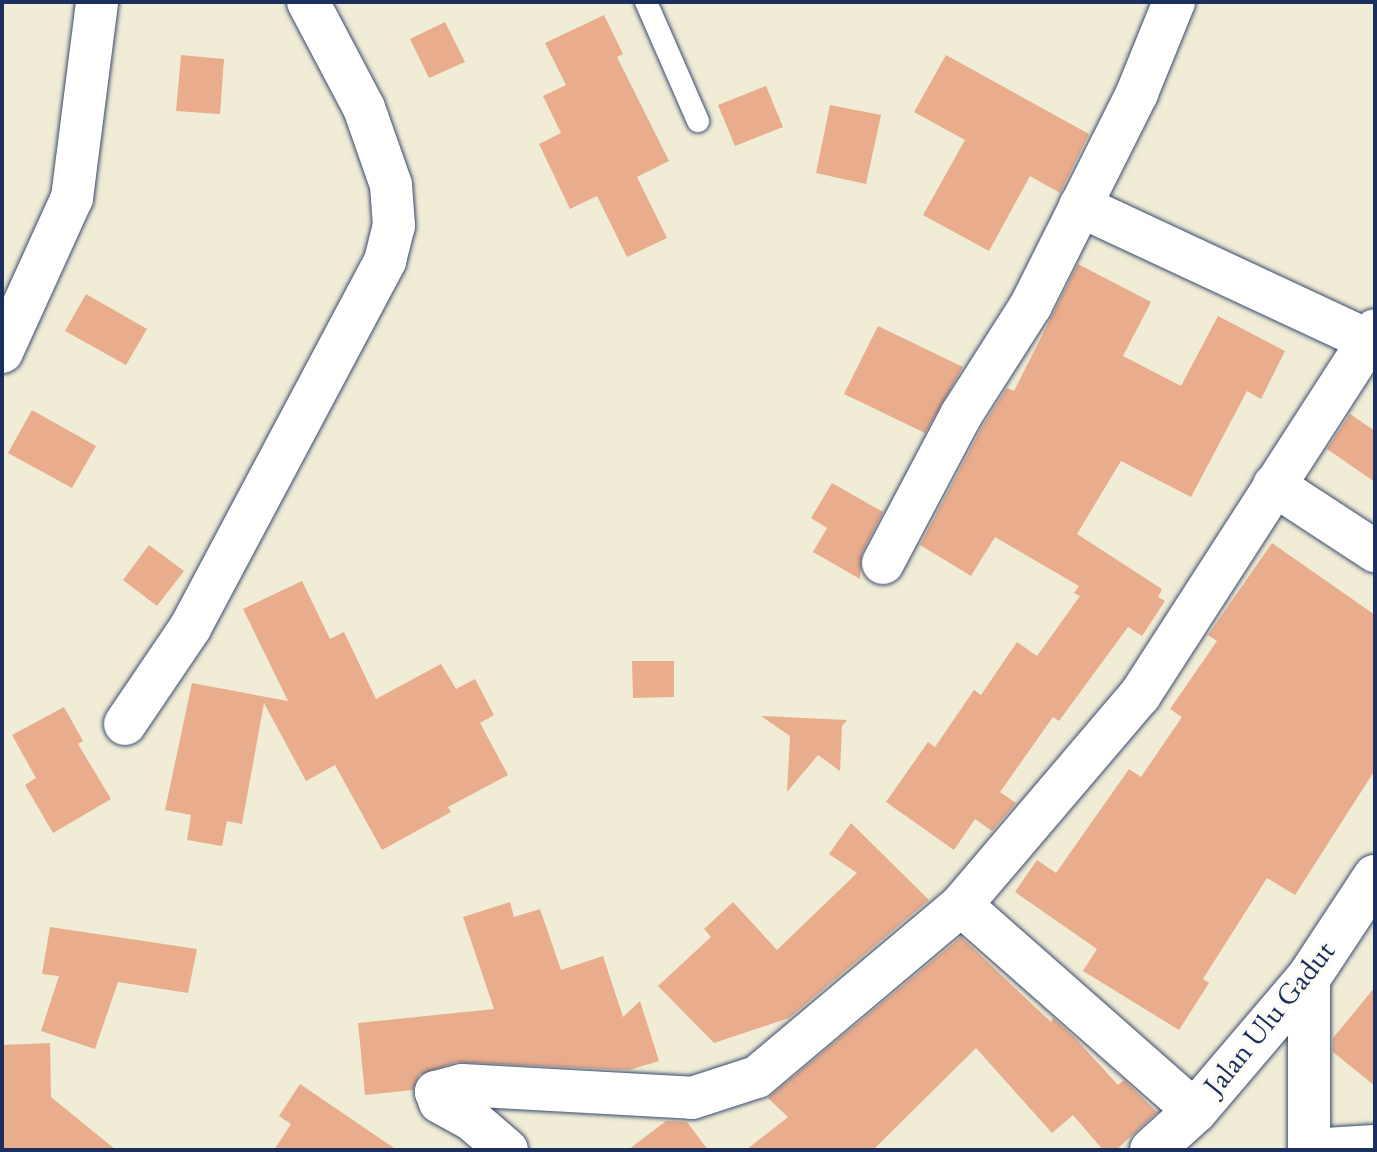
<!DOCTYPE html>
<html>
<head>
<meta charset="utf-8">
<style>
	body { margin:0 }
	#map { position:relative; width:1377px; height:1152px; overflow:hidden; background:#f0ecd6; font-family:"EB Garamond",serif }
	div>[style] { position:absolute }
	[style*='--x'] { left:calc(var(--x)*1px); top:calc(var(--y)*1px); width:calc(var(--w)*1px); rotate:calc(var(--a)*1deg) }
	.building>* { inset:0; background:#e9ad8d }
	.roads { filter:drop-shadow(0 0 2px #3b4b70) drop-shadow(0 0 2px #3b4b70) }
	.lane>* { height:22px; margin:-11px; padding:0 11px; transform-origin:11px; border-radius:11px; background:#fff }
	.street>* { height:42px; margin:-21px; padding:0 21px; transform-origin:21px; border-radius:21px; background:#fff }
	.secondary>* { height:44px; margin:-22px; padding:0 22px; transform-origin:22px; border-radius:22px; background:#fff }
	span { translate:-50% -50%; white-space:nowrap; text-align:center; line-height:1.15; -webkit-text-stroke:7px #fdfcf7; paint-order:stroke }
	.street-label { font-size:30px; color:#1b2f5e }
	.frame { position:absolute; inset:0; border:4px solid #1b2f5e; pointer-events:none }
</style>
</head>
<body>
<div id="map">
	<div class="building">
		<i style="clip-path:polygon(604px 15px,623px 54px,617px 57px,669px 161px,637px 177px,667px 238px,627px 257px,597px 196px,570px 209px,539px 144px,561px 133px,543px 96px,566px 85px,545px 43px)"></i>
		<i style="clip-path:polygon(445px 22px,465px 62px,429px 78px,410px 39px)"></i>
		<i style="clip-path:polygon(181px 55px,224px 59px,220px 114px,176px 111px)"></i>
		<i style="clip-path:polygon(946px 55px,1089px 134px,1060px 193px,1030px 176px,989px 251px,923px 215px,965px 140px,914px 112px)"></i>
		<i style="clip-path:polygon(766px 86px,783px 127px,735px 146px,718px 105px)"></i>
		<i style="clip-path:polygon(830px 105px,881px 115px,866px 184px,816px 173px)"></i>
		<i style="clip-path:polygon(1078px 264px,1151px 302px,1123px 356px,1181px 386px,1218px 316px,1285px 351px,1261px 399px,1247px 391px,1191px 497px,1121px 461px,1077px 534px,1162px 589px,1158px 597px,1165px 601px,1142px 636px,1128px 627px,1059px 721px,1053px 717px,1000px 792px,1016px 803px,992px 831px,975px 819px,954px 850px,886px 802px,928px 742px,935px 747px,974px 690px,981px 695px,1017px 642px,1037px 656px,1080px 596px,1074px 593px,1079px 586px,995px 537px,971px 576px,920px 545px,982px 427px,1007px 388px,1014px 391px)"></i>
		<i style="clip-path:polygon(86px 294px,147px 329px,126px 365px,65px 331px)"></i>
		<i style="clip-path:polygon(878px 326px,963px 367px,925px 433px,844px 394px)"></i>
		<i style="clip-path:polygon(32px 410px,96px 446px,72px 488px,8px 453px)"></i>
		<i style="clip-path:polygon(1350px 414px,1375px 431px,1375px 482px,1327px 449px)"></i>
		<i style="clip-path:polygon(832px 483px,883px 512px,862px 553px,860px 579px,813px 552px,827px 528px,811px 518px)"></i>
		<i style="clip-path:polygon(1272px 543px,1375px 615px,1375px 770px,1295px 895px,1267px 878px,1203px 979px,1209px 983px,1179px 1030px,1083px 971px,1097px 949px,1015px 892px,1037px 860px,1056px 873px,1129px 769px,1141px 777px,1182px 717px,1170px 709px,1217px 641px,1208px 635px)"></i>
		<i style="clip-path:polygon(149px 545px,184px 571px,157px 606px,123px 580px)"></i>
		<i style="clip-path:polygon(302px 581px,330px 639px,344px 632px,376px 699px,441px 664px,456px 689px,475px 679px,494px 715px,480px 723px,508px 775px,448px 807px,451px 812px,382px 850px,335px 765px,306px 781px,264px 703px,242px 824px,227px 821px,222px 846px,187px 840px,191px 815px,165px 810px,192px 683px,288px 701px,243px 609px)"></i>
		<i style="clip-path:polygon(632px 661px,674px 661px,674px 697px,633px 698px)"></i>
		<i style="clip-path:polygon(64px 707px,83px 741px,78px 744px,111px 799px,53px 833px,25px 785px,36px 778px,12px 735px)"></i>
		<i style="clip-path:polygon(761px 716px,847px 720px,842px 726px,840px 771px,818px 755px,787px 792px,790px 736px)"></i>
		<i style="clip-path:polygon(851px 823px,929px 900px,789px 1018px,714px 1043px,658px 986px,711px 937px,704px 929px,733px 902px,777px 950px,857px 873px,829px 854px)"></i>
		<i style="clip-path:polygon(510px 902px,514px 917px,540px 909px,561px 970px,603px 956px,623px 1017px,640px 1001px,659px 1061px,629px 1070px,456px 1062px,419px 1075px,413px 1090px,365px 1095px,358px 1023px,494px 1009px,463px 917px)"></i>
		<i style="clip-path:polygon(50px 927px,197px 949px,188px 993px,118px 982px,95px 1049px,41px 1031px,59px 976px,42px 974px)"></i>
		<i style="clip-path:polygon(961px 937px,1051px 1022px,1053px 1018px,1075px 1038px,1118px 1085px,1124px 1080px,1157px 1112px,1116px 1150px,1103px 1150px,1073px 1115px,1052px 1133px,976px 1048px,873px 1150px,746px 1150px,788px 1117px,768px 1098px)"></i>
		<i style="clip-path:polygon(1375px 987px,1375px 1086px,1333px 1052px,1333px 1038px)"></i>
		<i style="clip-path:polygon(50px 1043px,51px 1097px,116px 1150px,2px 1150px,2px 1045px)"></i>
		<i style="clip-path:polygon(300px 1084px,397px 1150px,274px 1150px,291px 1124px,279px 1116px)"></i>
		<i style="clip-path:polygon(666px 1121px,687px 1122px,708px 1150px,628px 1150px)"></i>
	</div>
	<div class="roads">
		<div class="lane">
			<i style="--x:646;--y:2;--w:130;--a:66.4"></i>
		</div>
		<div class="street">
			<i style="--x:1080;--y:206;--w:318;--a:25"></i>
			<i style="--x:2;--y:352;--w:169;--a:-65.6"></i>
			<i style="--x:72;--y:198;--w:198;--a:-82.7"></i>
			<i style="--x:1274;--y:485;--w:121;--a:33.2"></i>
			<i style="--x:883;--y:563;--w:167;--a:-62.2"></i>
			<i style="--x:961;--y:415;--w:130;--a:-57.5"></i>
			<i style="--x:1031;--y:305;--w:237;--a:-63.4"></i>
			<i style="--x:1137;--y:93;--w:98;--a:-67.9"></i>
			<i style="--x:125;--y:724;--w:116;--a:-55.9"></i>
			<i style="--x:190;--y:628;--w:416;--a:-62"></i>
			<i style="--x:385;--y:261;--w:36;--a:-76"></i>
			<i style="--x:394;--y:226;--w:41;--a:-94.2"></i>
			<i style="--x:391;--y:185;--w:82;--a:-109.3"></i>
			<i style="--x:364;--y:108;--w:120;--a:-117.8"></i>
			<i style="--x:961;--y:905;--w:312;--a:41.4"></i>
			<i style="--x:1309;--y:977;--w:173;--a:90"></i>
			<i style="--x:507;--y:1150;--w:46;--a:-139.4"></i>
			<i style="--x:472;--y:1120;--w:37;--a:-151"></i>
			<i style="--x:440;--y:1102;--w:11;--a:-112"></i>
			<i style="--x:436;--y:1092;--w:27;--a:-15"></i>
			<i style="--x:462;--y:1085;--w:230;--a:3.2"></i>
			<i style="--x:692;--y:1098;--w:68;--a:-17.9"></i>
			<i style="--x:757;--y:1077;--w:267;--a:-40.1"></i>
			<i style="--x:961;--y:905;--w:276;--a:-49.6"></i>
			<i style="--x:1140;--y:695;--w:434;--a:-57.2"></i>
			<i style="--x:1309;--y:1150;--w:66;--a:-3.5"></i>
		</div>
		<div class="secondary">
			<i style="--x:1152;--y:1150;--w:58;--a:-42.2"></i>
			<i style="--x:1195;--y:1111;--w:176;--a:-49.6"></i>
			<i style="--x:1309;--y:977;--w:120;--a:-56.6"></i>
		</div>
	</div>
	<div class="street-label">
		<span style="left:1269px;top:1018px;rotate:-51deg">Jalan Ulu Gadut</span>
	</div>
	<div class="frame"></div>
</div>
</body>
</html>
